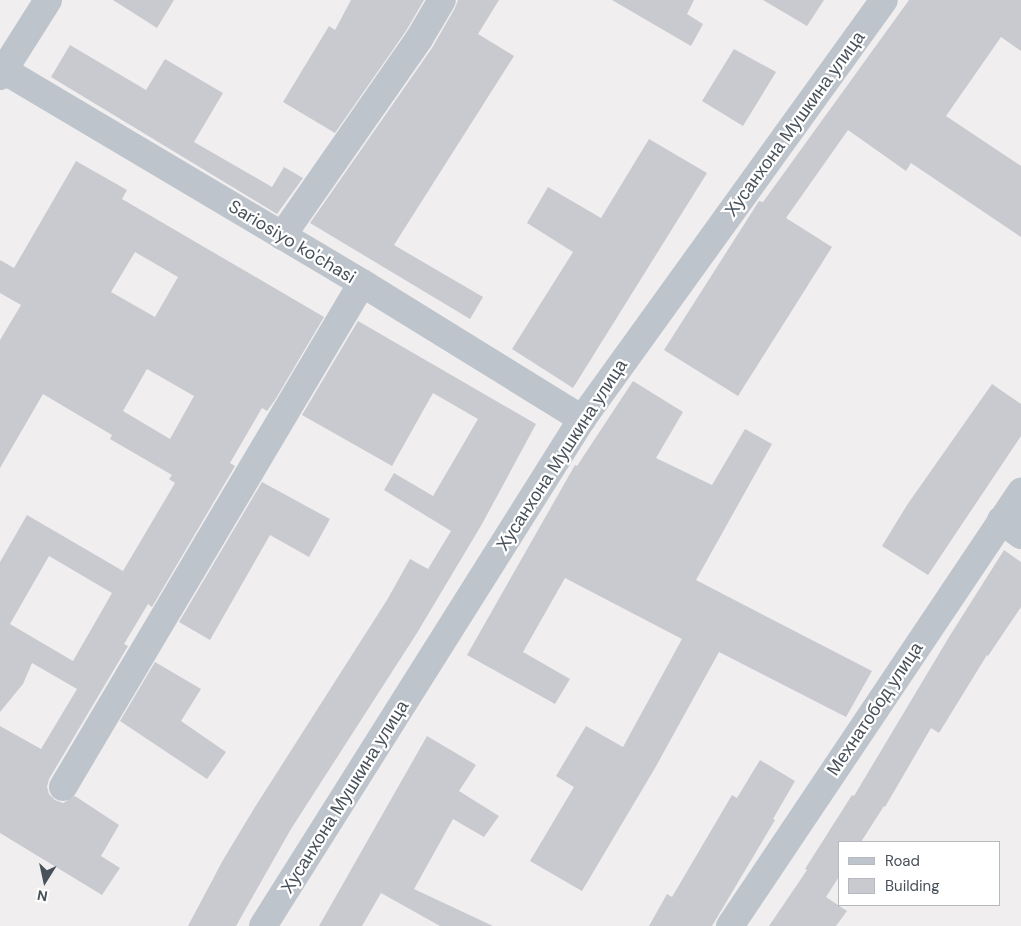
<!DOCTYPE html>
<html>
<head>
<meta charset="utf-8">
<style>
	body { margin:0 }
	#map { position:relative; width:1021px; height:926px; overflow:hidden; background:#f0eeee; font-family:"DM Sans",sans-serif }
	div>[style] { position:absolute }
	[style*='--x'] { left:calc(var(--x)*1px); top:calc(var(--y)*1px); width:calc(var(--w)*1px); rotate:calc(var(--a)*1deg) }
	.building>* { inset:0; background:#c9cad0 }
	.minor>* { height:28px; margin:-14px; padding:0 14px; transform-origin:14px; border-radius:14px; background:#bdc4cb }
	.tertiary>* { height:28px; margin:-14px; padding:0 14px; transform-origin:14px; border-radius:14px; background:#bdc4cb }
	span { translate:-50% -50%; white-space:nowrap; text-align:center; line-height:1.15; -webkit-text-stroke:4.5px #fff; paint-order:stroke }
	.street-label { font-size:18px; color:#485059 }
	.legend { position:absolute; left:838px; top:841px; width:162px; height:65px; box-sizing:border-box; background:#fff; border:1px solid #b6b9bd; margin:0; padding:6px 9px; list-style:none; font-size:15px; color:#485059 }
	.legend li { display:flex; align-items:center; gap:10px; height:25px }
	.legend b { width:25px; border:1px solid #b6b9bd }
	.north { position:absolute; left:20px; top:856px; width:50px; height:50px; -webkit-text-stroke:4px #fff; paint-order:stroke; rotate:190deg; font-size:14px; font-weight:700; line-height:20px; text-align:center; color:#485059 }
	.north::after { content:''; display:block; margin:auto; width:18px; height:22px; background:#485059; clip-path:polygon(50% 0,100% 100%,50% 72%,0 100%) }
</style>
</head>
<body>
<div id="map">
	<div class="building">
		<i style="clip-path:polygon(113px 0,174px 0,157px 28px)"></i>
		<i style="clip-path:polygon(351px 0,424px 0,406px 31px,335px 133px,283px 102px,329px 26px,335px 30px)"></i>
		<i style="clip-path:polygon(458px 0,499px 0,478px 34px,514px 56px,394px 245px,483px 297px,470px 319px,310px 223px,432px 48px,455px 8px)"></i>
		<i style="clip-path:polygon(612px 0,694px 0,687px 14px,703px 24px,691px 46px)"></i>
		<i style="clip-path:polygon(763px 0,824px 0,807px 26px)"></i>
		<i style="clip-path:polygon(909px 0,1021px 0,1021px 51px,1001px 37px,946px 116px,1021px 166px,1021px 237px,911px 163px,906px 171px,848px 130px,786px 218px,832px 247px,738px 396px,664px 350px,759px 201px,763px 202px)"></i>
		<i style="clip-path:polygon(70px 45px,146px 90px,165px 59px,223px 93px,194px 142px,272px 187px,284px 167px,303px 178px,277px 214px,51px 77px)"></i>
		<i style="clip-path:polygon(734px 49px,776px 72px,743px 126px,702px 101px)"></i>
		<i style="clip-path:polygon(649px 139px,707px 173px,573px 388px,512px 349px,573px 252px,527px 223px,548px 187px,601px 218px)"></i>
		<i style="clip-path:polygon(evenodd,76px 161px,127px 190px,122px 199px,324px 317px,275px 400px,267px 411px,262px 408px,230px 463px,235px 466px,152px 607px,148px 604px,124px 644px,128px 646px,49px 779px,47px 787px,49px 794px,55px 800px,63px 803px,75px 796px,119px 825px,101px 856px,120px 868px,102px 895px,0 833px,0 726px,41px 749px,77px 689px,32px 663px,23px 684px,0 712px,0 562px,27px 515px,123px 571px,175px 483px,169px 479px,172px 475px,110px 439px,112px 435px,43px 394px,0 468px,0 340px,21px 305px,0 293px,0 260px,14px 268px,76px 161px,135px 252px,178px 277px,155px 317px,111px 292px,135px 252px,76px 161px,147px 369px,194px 396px,170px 439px,123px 411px,147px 369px,76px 161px,49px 556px,112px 593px,73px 661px,10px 624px,49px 556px)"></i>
		<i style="clip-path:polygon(358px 321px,536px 424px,482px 524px,417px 633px,291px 829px,236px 926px,188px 926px,223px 860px,255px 807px,387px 600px,410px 559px,428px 569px,451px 531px,384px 490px,394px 473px,433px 496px,478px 419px,433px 393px,392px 466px,302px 415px)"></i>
		<i style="clip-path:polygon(633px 381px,683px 412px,656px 458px,712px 485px,745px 429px,772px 444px,696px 580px,872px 671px,846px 717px,719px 652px,655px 768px,582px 891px,530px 861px,574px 787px,556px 776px,586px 726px,623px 747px,682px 639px,565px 578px,523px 652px,570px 679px,555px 704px,467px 655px,575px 465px,577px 466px)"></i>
		<i style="clip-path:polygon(992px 384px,1021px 404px,1021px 436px,928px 575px,882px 546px,907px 505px)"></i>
		<i style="clip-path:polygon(262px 482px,330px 519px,309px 557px,270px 535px,210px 640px,179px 622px)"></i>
		<i style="clip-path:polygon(1004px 550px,1021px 562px,1021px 607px,988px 656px,987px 655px,939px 733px,931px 728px,885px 807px,884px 806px,861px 842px,840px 842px,840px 875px,826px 897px,847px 911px,836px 926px,769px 926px,807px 870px,805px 869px,852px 795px,854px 796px,949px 637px)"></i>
		<i style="clip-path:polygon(155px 662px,201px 689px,181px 721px,226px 752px,207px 779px,120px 721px)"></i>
		<i style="clip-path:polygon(427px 736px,476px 765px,459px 791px,499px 816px,484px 837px,453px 819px,414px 889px,493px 926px,440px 926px,381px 893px,362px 926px,319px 926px)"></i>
		<i style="clip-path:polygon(760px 760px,795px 781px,773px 819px,775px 820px,712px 926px,649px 926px,667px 894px,672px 897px,732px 795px,737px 798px)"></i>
	</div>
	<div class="minor">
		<i style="--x:0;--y:68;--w:421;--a:30.7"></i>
		<i style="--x:362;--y:283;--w:259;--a:31.7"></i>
		<i style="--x:282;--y:236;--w:240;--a:-55.2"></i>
		<i style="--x:419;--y:39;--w:45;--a:-59.5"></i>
		<i style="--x:1001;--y:520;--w:25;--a:37"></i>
		<i style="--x:63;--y:787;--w:586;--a:-59.32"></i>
		<i style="--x:263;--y:926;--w:599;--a:-57.82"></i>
		<i style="--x:582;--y:419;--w:516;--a:-54.22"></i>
		<i style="--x:730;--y:926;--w:523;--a:-56.16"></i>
	</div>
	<div class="tertiary">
		<i style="--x:0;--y:76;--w:90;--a:-57.7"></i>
	</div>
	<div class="street-label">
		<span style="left:795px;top:124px;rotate:-54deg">Хусанхона Мушкина улица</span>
		<span style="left:292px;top:242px;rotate:31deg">Sariosiyo ko'chasi</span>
		<span style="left:562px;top:455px;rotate:-57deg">Хусанхона Мушкина улица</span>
		<span style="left:875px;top:709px;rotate:-56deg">Мехнатобод улица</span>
		<span style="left:345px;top:797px;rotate:-58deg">Хусанхона Мушкина улица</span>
	</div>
	<ul class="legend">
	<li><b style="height:6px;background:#bdc4cb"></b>Road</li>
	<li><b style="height:14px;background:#c9cad0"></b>Building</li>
	</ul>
	<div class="north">N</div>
</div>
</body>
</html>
